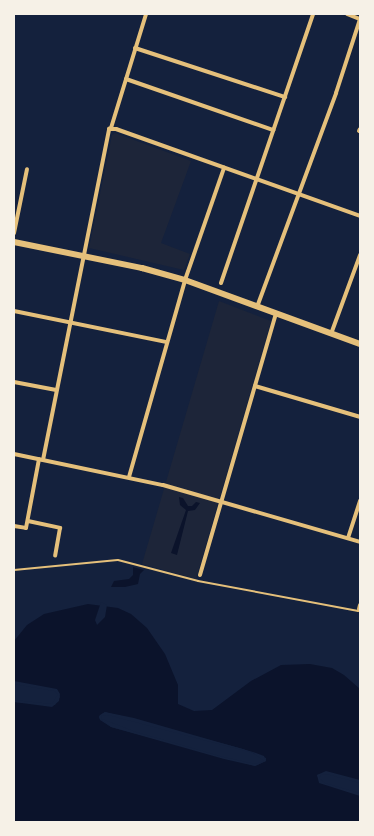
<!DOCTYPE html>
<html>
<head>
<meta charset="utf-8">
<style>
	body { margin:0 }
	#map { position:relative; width:374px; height:836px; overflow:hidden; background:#14213d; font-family:Jost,sans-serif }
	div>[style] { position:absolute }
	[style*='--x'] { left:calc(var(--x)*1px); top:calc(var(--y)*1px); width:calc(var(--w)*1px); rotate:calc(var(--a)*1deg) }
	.green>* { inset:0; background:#1d2539 }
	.water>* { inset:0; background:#0b132b }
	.pier>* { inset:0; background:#14213d }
	.service>* { height:2px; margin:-1px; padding:0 1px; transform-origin:1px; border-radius:1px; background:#e5c07b }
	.minor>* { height:4px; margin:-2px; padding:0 2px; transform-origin:2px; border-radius:2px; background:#e5c07b }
	.secondary>* { height:6px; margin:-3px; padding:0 3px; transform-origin:3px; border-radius:3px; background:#e5c07b }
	span { translate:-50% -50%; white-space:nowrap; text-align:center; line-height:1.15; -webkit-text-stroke:3.5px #f6f1e7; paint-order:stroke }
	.frame { position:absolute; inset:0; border:15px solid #f6f1e7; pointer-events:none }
</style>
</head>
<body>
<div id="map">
	<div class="green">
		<i style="clip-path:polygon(115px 133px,191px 161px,161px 243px,190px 254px,184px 270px,89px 248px,112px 135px)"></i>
		<i style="clip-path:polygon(219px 301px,271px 321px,196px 579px,142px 564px)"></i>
	</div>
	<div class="water">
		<i style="clip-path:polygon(179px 497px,183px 498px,188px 506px,192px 506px,196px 502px,200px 503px,195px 510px,188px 511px,177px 555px,171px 553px,186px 510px,180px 505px)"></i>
		<i style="clip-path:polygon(133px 567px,144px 570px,140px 574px,138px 584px,125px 587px,111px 587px,114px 581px,129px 579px,133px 575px)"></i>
		<i style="clip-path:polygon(evenodd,88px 604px,118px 608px,131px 614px,147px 628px,165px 654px,178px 685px,178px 704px,194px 711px,212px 710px,251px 681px,281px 665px,310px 664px,332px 668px,344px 675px,360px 689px,360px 781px,327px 772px,317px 775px,320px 782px,360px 795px,360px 822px,14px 822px,14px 702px,55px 705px,60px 697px,57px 690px,14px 682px,14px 641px,27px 625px,44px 614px,88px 604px,105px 712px,243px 749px,266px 758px,266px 761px,255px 766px,111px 727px,100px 720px,99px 716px,105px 712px)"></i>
	</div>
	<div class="pier">
		<i style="clip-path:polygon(101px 602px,107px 605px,105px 617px,97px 625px,95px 620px)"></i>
		<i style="clip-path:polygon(14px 681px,57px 689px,60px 694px,59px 701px,52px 707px,14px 702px,14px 700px,52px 704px,58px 694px,54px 691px,14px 684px)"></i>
		<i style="clip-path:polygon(evenodd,105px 712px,134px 718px,253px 752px,264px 756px,266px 761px,255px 766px,224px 759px,111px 727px,99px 718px,100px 715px,105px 712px,108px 715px,253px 753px,264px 761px,255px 764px,224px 757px,136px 732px,102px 719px,101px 716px,108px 715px)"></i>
		<i style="clip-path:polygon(326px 771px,360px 780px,360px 783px,326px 774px,321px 775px,319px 778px,325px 783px,360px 793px,360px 796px,319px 783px,317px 775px)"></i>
	</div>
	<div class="service">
		<i style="--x:14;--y:570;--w:104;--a:-5.5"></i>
		<i style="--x:118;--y:560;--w:83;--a:14.7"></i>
		<i style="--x:198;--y:581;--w:163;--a:10.6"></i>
		<i style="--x:358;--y:611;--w:2;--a:-63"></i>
	</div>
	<div class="minor">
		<i style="--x:347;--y:14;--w:14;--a:21"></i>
		<i style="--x:135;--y:48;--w:158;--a:18.1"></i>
		<i style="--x:126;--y:79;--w:156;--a:19.1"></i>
		<i style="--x:111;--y:128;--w:119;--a:-72.9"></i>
		<i style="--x:359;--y:131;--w:2;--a:-63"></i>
		<i style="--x:14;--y:233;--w:65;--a:-78.5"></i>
		<i style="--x:221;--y:283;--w:284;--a:-71.1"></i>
		<i style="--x:257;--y:307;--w:228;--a:-69.7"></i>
		<i style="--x:336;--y:93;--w:78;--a:-72"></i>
		<i style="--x:14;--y:311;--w:156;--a:11.5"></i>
		<i style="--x:331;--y:334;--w:84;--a:-69.8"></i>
		<i style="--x:14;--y:382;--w:43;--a:10.8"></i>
		<i style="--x:255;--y:386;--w:109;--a:16.4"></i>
		<i style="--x:14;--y:454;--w:152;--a:11.8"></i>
		<i style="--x:163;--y:485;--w:205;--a:16.1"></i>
		<i style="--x:43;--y:460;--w:338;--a:-78.7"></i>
		<i style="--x:109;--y:129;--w:7;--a:0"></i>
		<i style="--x:116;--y:129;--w:259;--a:19.6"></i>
		<i style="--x:129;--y:477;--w:205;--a:-74.1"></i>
		<i style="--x:185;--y:280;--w:119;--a:-70.8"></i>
		<i style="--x:28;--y:521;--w:33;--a:12"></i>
		<i style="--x:60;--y:528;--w:28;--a:100"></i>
		<i style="--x:14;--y:526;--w:12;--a:9"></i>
		<i style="--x:26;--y:528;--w:70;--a:-79.3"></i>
		<i style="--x:348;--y:538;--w:39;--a:-72"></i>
		<i style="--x:200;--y:575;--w:272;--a:-73.8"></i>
		<i style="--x:359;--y:609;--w:4;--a:-76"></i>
	</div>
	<div class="secondary">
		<i style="--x:14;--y:242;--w:131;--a:11.5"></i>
		<i style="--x:142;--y:268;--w:45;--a:15.6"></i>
		<i style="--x:185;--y:280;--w:186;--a:20.1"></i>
	</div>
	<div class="frame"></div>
</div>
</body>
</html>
